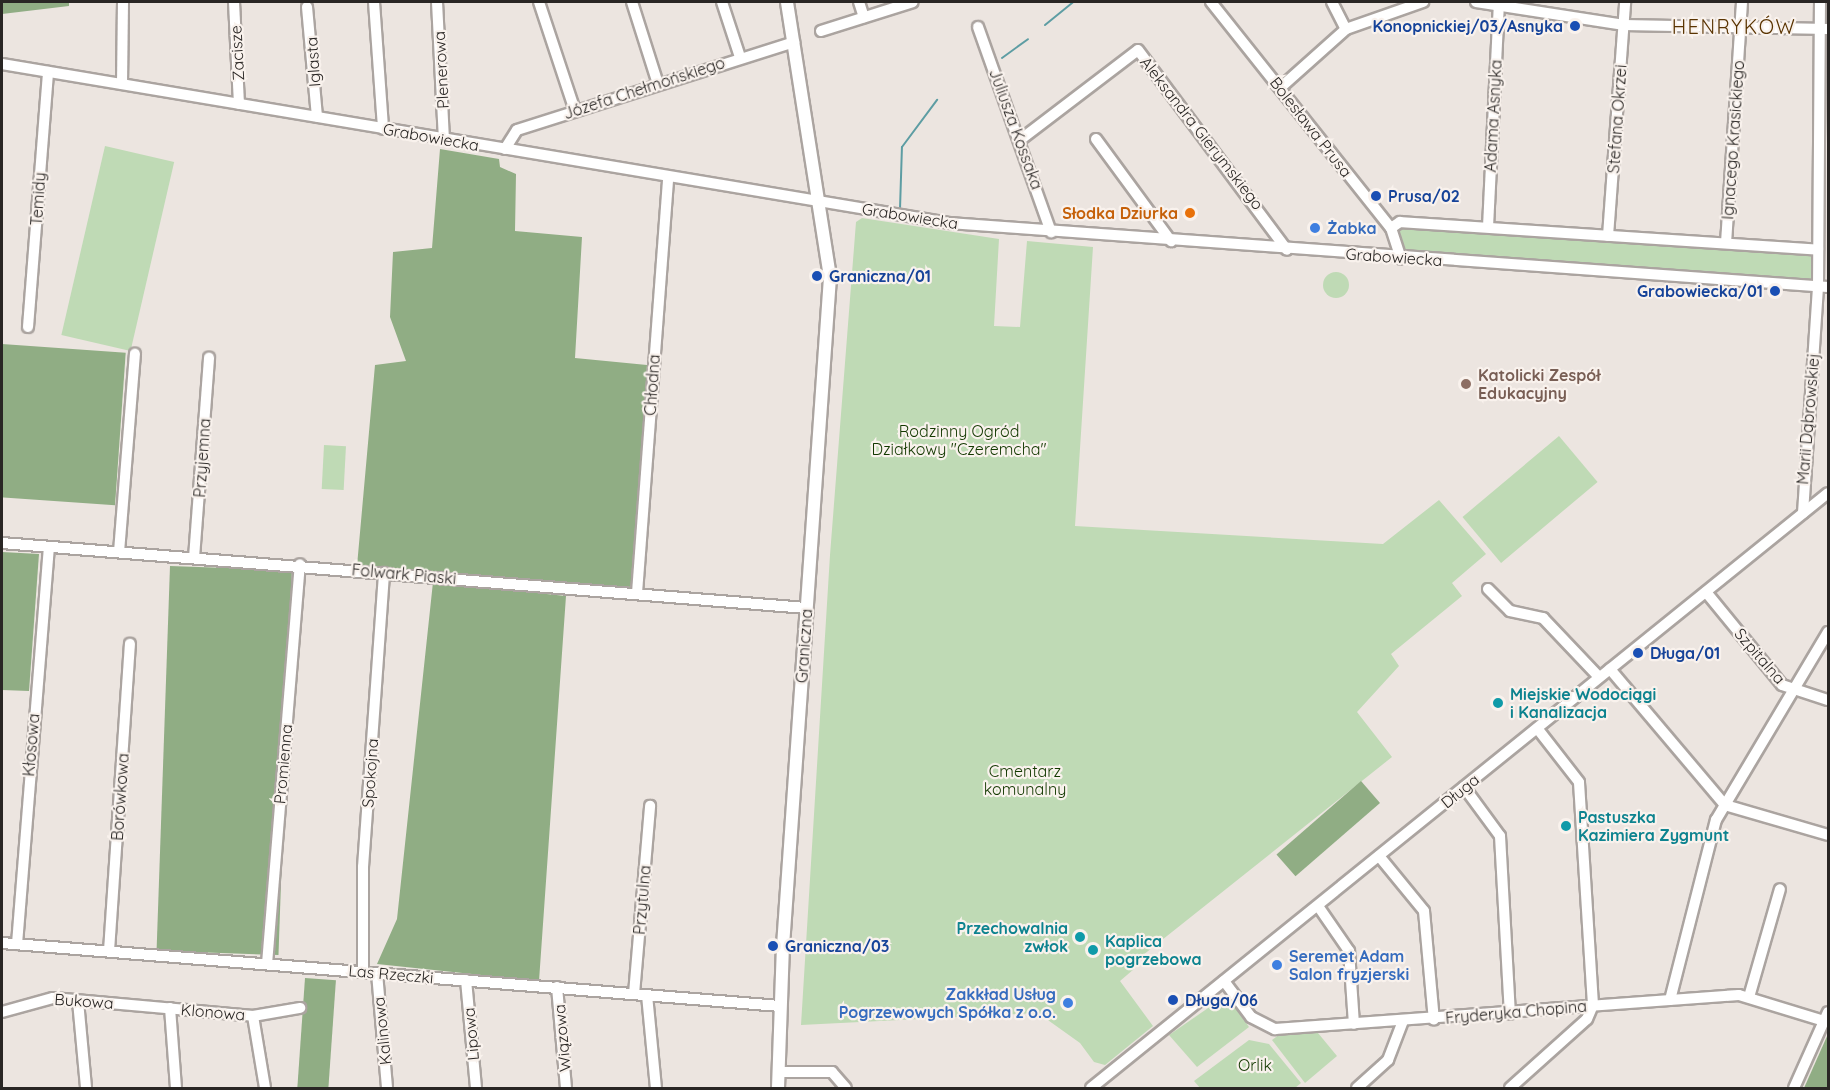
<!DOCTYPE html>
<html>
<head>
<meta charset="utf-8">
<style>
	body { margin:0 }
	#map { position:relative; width:1830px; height:1090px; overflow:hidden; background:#ece5e0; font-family:Quicksand,sans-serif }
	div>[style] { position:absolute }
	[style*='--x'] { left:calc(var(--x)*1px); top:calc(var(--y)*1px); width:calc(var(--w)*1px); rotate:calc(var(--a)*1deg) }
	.green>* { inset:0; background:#bfdab5; transform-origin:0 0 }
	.round { border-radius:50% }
	.forest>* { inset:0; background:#90ad84; transform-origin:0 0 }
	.stream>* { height:2px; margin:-1px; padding:0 1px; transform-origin:1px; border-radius:1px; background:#5d9da3 }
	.roads { filter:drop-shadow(2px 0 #aba4a0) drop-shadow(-2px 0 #aba4a0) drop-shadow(0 2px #aba4a0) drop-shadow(0 -2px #aba4a0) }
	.minor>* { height:10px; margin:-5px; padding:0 5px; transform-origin:5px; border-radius:5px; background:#fff }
	.major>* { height:12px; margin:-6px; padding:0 6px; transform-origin:6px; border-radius:6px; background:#fff }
	.dots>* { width:16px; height:16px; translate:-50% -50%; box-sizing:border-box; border:3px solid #f9f2ed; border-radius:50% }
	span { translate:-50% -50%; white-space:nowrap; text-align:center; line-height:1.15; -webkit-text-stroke:4.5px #f9f2ed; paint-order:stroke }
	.transit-label { font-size:16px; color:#164399; font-weight:700 }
	.right { translate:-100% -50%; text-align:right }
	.left { translate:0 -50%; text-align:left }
	.street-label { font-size:16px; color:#292624 }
	.food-label { font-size:16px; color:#c56008; font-weight:700 }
	.shop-label { font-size:16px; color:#366cbe; font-weight:700 }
	.education-label { font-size:16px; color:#785e54; font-weight:700 }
	.park-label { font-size:16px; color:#133900 }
	.culture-label { font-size:16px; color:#0d838f; font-weight:700 }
	.quarter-label { font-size:20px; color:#5a3402; letter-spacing:1.5px }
	.frame { position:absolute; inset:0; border:3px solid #292624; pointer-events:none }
</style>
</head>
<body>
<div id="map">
	<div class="green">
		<i style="left:105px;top:146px;width:71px;height:194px;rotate:13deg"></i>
		<i style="clip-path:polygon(862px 218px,999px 239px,994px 326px,1020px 327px,1027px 241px,1093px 247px,1075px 526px,1383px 544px,1439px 500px,1486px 554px,1452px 583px,1462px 596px,1391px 654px,1399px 666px,1357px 712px,1392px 757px,1133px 963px,1134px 969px,1120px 981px,1153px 1026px,1105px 1065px,1094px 1062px,1080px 1043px,1038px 1013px,801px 1025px,830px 555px,856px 222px)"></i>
		<i style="clip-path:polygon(1400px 222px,1818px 250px,1818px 286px,1401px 258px,1391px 228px)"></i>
		<i class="round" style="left:1323px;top:272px;width:26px;height:26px"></i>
		<i style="left:1559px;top:436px;width:60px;height:126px;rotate:50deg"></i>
		<i style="left:324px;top:445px;width:22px;height:44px;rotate:3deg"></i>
		<i style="clip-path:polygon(1227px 995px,1249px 1027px,1197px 1067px,1169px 1035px)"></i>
		<i style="clip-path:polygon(1318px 1033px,1337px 1056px,1305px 1083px,1272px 1040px,1280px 1034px)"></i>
		<i style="clip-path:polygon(1249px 1040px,1269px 1044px,1301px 1083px,1295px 1088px,1200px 1088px,1194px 1081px)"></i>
	</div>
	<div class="forest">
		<i style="clip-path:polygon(2px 2px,69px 2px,69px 6px,2px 14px)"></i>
		<i style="clip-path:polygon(440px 149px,499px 159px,500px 167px,516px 174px,515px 231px,582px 237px,575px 358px,647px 365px,633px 583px,626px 591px,357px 566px,375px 365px,406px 361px,390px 317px,393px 252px,432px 248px)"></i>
		<i style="left:2px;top:344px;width:124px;height:153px;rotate:4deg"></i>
		<i style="clip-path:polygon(2px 552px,39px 554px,29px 691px,2px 690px)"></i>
		<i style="left:170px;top:566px;width:122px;height:385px;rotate:2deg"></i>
		<i style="clip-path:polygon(433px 582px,566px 596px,539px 981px,377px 964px,397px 919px)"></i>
		<i style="left:1361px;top:781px;width:29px;height:112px;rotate:49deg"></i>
		<i style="left:305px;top:978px;width:31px;height:110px;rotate:4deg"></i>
		<i style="clip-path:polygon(1828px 1034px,1828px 1088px,1804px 1088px)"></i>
	</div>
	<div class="stream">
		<i style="--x:1045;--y:25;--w:36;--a:-39"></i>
		<i style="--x:1002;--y:58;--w:32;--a:-36"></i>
		<i style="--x:900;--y:209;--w:62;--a:-88.2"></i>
		<i style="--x:902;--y:147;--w:59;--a:-53.3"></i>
	</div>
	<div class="roads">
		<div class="minor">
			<i style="--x:234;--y:2;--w:102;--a:87.2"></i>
			<i style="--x:374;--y:2;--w:127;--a:85.9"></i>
			<i style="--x:437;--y:2;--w:137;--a:87.1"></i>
			<i style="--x:539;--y:2;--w:115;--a:71.7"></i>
			<i style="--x:632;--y:2;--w:86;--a:72.4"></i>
			<i style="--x:722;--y:2;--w:58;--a:71.9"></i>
			<i style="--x:859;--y:2;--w:16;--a:72"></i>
			<i style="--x:1211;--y:2;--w:289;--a:51.5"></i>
			<i style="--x:1391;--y:228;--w:32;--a:72"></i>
			<i style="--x:1332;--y:2;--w:30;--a:63"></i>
			<i style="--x:1476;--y:2;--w:150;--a:8.8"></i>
			<i style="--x:1624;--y:25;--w:204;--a:1.1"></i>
			<i style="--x:307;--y:7;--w:110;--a:84.8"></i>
			<i style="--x:978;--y:27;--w:218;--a:70.4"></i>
			<i style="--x:821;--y:31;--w:96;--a:-17.5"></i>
			<i style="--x:2;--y:64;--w:960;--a:9.53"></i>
			<i style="--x:949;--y:223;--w:881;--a:4.16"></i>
			<i style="--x:122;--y:84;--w:82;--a:-89.3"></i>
			<i style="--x:1280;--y:88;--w:89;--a:-41.8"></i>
			<i style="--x:1346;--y:29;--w:82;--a:-19.3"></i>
			<i style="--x:1096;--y:139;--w:127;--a:53.7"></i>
			<i style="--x:1020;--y:140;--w:148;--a:-37.3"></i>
			<i style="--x:1138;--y:50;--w:249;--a:53.3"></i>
			<i style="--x:505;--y:149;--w:22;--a:-58"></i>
			<i style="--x:517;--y:130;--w:291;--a:-17.6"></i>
			<i style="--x:1488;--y:227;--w:222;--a:-87.2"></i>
			<i style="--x:1391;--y:228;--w:11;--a:-34"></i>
			<i style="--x:1400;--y:222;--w:419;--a:3.8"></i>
			<i style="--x:1608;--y:236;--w:235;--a:-85.8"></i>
			<i style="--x:1726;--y:243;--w:242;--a:-86.2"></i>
			<i style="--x:28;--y:327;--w:256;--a:-85.5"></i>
			<i style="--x:1803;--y:513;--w:227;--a:-86.2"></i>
			<i style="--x:1818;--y:286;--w:284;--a:-89.6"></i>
			<i style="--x:2;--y:543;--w:808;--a:4.62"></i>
			<i style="--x:119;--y:552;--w:199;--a:-85.4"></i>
			<i style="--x:194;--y:558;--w:201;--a:-85.7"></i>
			<i style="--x:1488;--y:589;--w:31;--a:45"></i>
			<i style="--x:1510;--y:611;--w:34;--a:12"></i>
			<i style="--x:1543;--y:618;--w:81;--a:46.5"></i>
			<i style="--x:1706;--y:592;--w:120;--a:50.7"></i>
			<i style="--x:1782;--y:685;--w:48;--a:18.1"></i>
			<i style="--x:637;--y:593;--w:417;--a:-85.7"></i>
			<i style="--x:1610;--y:669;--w:178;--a:49.8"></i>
			<i style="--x:1725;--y:805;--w:107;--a:16.2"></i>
			<i style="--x:1464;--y:787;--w:61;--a:53.7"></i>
			<i style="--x:1500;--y:836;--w:178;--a:86.8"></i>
			<i style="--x:1379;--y:856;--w:71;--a:50.7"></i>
			<i style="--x:1424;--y:911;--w:109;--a:84.8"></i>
			<i style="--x:1318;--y:906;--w:55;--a:55.4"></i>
			<i style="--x:1349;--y:951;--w:73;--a:86.1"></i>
			<i style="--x:2;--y:943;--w:781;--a:4.63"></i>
			<i style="--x:17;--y:944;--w:398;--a:-85.4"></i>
			<i style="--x:109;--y:951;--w:308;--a:-86.1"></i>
			<i style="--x:267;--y:964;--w:401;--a:-85.3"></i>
			<i style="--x:363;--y:972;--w:105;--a:-90"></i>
			<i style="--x:363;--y:867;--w:295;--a:-85.9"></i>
			<i style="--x:377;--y:973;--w:115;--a:85"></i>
			<i style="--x:466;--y:980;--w:108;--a:84.7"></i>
			<i style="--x:1224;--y:981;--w:45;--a:53.1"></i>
			<i style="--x:1251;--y:1017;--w:27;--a:27"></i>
			<i style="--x:1275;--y:1029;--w:465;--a:-4.2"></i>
			<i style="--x:1739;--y:995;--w:89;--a:17"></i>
			<i style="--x:557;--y:987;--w:101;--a:84.9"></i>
			<i style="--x:634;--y:994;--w:189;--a:-85.1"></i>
			<i style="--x:647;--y:995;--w:93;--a:84.5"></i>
			<i style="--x:1749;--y:997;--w:112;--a:-74"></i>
			<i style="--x:1670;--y:1000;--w:186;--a:-75.7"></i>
			<i style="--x:1716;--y:820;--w:219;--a:-59.2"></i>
			<i style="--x:78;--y:1001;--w:87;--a:84.7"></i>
			<i style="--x:170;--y:1008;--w:80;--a:85.7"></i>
			<i style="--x:2;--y:1012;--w:53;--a:-15.4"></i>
			<i style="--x:53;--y:998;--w:201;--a:5.1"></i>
			<i style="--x:253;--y:1016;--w:73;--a:80.5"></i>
			<i style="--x:253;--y:1016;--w:48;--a:-9.7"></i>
			<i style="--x:778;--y:1072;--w:54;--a:0"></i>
			<i style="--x:832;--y:1072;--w:21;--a:49"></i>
			<i style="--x:1091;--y:1088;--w:947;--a:-38.91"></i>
			<i style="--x:1357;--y:1088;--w:42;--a:-42.1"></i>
			<i style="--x:1388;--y:1060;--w:42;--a:-69"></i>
			<i style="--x:1510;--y:1088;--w:103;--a:-41.9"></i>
			<i style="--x:1587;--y:1019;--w:15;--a:-67"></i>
			<i style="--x:1593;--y:1005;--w:223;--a:-93.6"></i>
			<i style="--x:1579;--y:782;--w:68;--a:-127.9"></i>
			<i style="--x:1794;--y:1088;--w:83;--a:-65.9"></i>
		</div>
		<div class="major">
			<i style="--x:778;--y:1088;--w:142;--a:-88"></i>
			<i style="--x:783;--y:946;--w:671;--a:-85.98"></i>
			<i style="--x:830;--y:277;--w:278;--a:-98.9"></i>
		</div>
	</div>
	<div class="dots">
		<i style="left:1575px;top:26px;background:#1a4fb4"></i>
		<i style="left:1376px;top:196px;background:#1a4fb4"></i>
		<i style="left:1190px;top:213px;background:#e8710a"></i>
		<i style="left:1315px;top:228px;background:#3f7fe0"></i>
		<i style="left:817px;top:276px;background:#1a4fb4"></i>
		<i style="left:1775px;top:291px;background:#1a4fb4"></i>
		<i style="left:1466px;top:384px;background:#8d6e63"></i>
		<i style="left:1638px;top:653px;background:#1a4fb4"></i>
		<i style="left:1498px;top:703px;background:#0f9aa8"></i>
		<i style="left:1566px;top:826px;background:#0f9aa8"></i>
		<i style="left:1080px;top:937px;background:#0f9aa8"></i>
		<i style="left:773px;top:946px;background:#1a4fb4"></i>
		<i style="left:1093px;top:950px;background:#0f9aa8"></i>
		<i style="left:1277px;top:965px;background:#3f7fe0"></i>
		<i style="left:1173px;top:1000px;background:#1a4fb4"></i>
		<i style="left:1068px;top:1003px;background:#3f7fe0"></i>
	</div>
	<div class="transit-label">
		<span class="right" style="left:1563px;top:26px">Konopnickiej/03/Asnyka</span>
		<span class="left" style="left:1388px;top:196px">Prusa/02</span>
		<span class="left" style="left:829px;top:276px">Graniczna/01</span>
		<span class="right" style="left:1763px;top:291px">Grabowiecka/01</span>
		<span class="left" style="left:1650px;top:653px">Długa/01</span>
		<span class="left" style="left:785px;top:946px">Graniczna/03</span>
		<span class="left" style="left:1185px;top:1000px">Długa/06</span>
	</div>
	<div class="street-label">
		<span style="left:237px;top:53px;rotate:-93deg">Zacisze</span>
		<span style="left:313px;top:62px;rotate:-94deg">Iglasta</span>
		<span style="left:441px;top:70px;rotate:-93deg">Plenerowa</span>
		<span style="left:644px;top:88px;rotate:-18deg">Józefa Chełmońskiego</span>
		<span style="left:1493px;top:116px;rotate:-87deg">Adama Asnyka</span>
		<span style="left:1617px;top:119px;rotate:-86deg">Stefana Okrzei</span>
		<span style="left:1311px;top:127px;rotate:52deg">Bolesława Prusa</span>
		<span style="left:1016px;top:129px;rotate:70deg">Juliusza Kossaka</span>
		<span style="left:1202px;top:133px;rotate:52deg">Aleksandra Gierymskiego</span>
		<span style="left:431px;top:137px;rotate:10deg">Grabowiecka</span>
		<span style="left:1733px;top:140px;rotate:-86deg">Ignacego Krasickiego</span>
		<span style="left:38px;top:199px;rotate:-86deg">Temidy</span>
		<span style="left:910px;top:216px;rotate:9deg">Grabowiecka</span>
		<span style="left:1394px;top:257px;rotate:4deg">Grabowiecka</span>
		<span style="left:652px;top:385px;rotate:-86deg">Chłodna</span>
		<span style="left:1808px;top:419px;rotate:-85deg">Marii Dąbrowskiej</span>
		<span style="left:202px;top:458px;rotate:-86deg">Przyjemna</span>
		<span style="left:404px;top:574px;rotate:5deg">Folwark Piaski</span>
		<span style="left:804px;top:646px;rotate:-86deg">Graniczna</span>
		<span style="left:1760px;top:656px;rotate:49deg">Szpitalna</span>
		<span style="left:31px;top:745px;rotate:-85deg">Kłosowa</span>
		<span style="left:283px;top:764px;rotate:-85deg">Promienna</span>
		<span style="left:370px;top:773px;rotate:-86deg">Spokojna</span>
		<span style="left:1460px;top:791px;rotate:-39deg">Długa</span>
		<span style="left:120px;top:797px;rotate:-86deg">Borówkowa</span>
		<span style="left:642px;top:900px;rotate:-85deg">Przytulna</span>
		<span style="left:391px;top:974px;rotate:5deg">Las Rzeczki</span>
		<span style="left:84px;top:1001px;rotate:4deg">Bukowa</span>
		<span style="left:213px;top:1012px;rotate:5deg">Klonowa</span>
		<span style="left:1516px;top:1012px;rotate:-5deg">Fryderyka Chopina</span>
		<span style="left:382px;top:1031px;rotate:-96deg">Kalinowa</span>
		<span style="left:471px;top:1034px;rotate:-95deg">Lipowa</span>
		<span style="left:562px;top:1038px;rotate:-95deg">Wiązowa</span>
	</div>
	<div class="food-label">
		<span class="right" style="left:1178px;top:213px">Słodka Dziurka</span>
	</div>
	<div class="shop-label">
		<span class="left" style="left:1327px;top:228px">Żabka</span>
		<span class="left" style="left:1289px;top:965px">Seremet Adam<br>Salon fryzjerski</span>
		<span class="right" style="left:1056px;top:1003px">Zakkład Usług<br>Pogrzewowych Spółka z o.o.</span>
	</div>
	<div class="education-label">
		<span class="left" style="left:1478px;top:384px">Katolicki Zespół<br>Edukacyjny</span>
	</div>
	<div class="park-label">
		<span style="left:959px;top:440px">Rodzinny Ogród<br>Działkowy "Czeremcha"</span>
		<span style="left:1025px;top:780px">Cmentarz<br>komunalny</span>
		<span style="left:1255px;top:1065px">Orlik</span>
	</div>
	<div class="culture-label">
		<span class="left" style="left:1510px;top:703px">Miejskie Wodociągi<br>i Kanalizacja</span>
		<span class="left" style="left:1578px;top:826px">Pastuszka<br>Kazimiera Zygmunt</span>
		<span class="right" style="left:1068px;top:937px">Przechowalnia<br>zwłok</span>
		<span class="left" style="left:1105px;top:950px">Kaplica<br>pogrzebowa</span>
	</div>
	<div class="quarter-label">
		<span style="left:1734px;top:26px">HENRYKÓW</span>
	</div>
	<div class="frame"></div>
</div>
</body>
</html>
